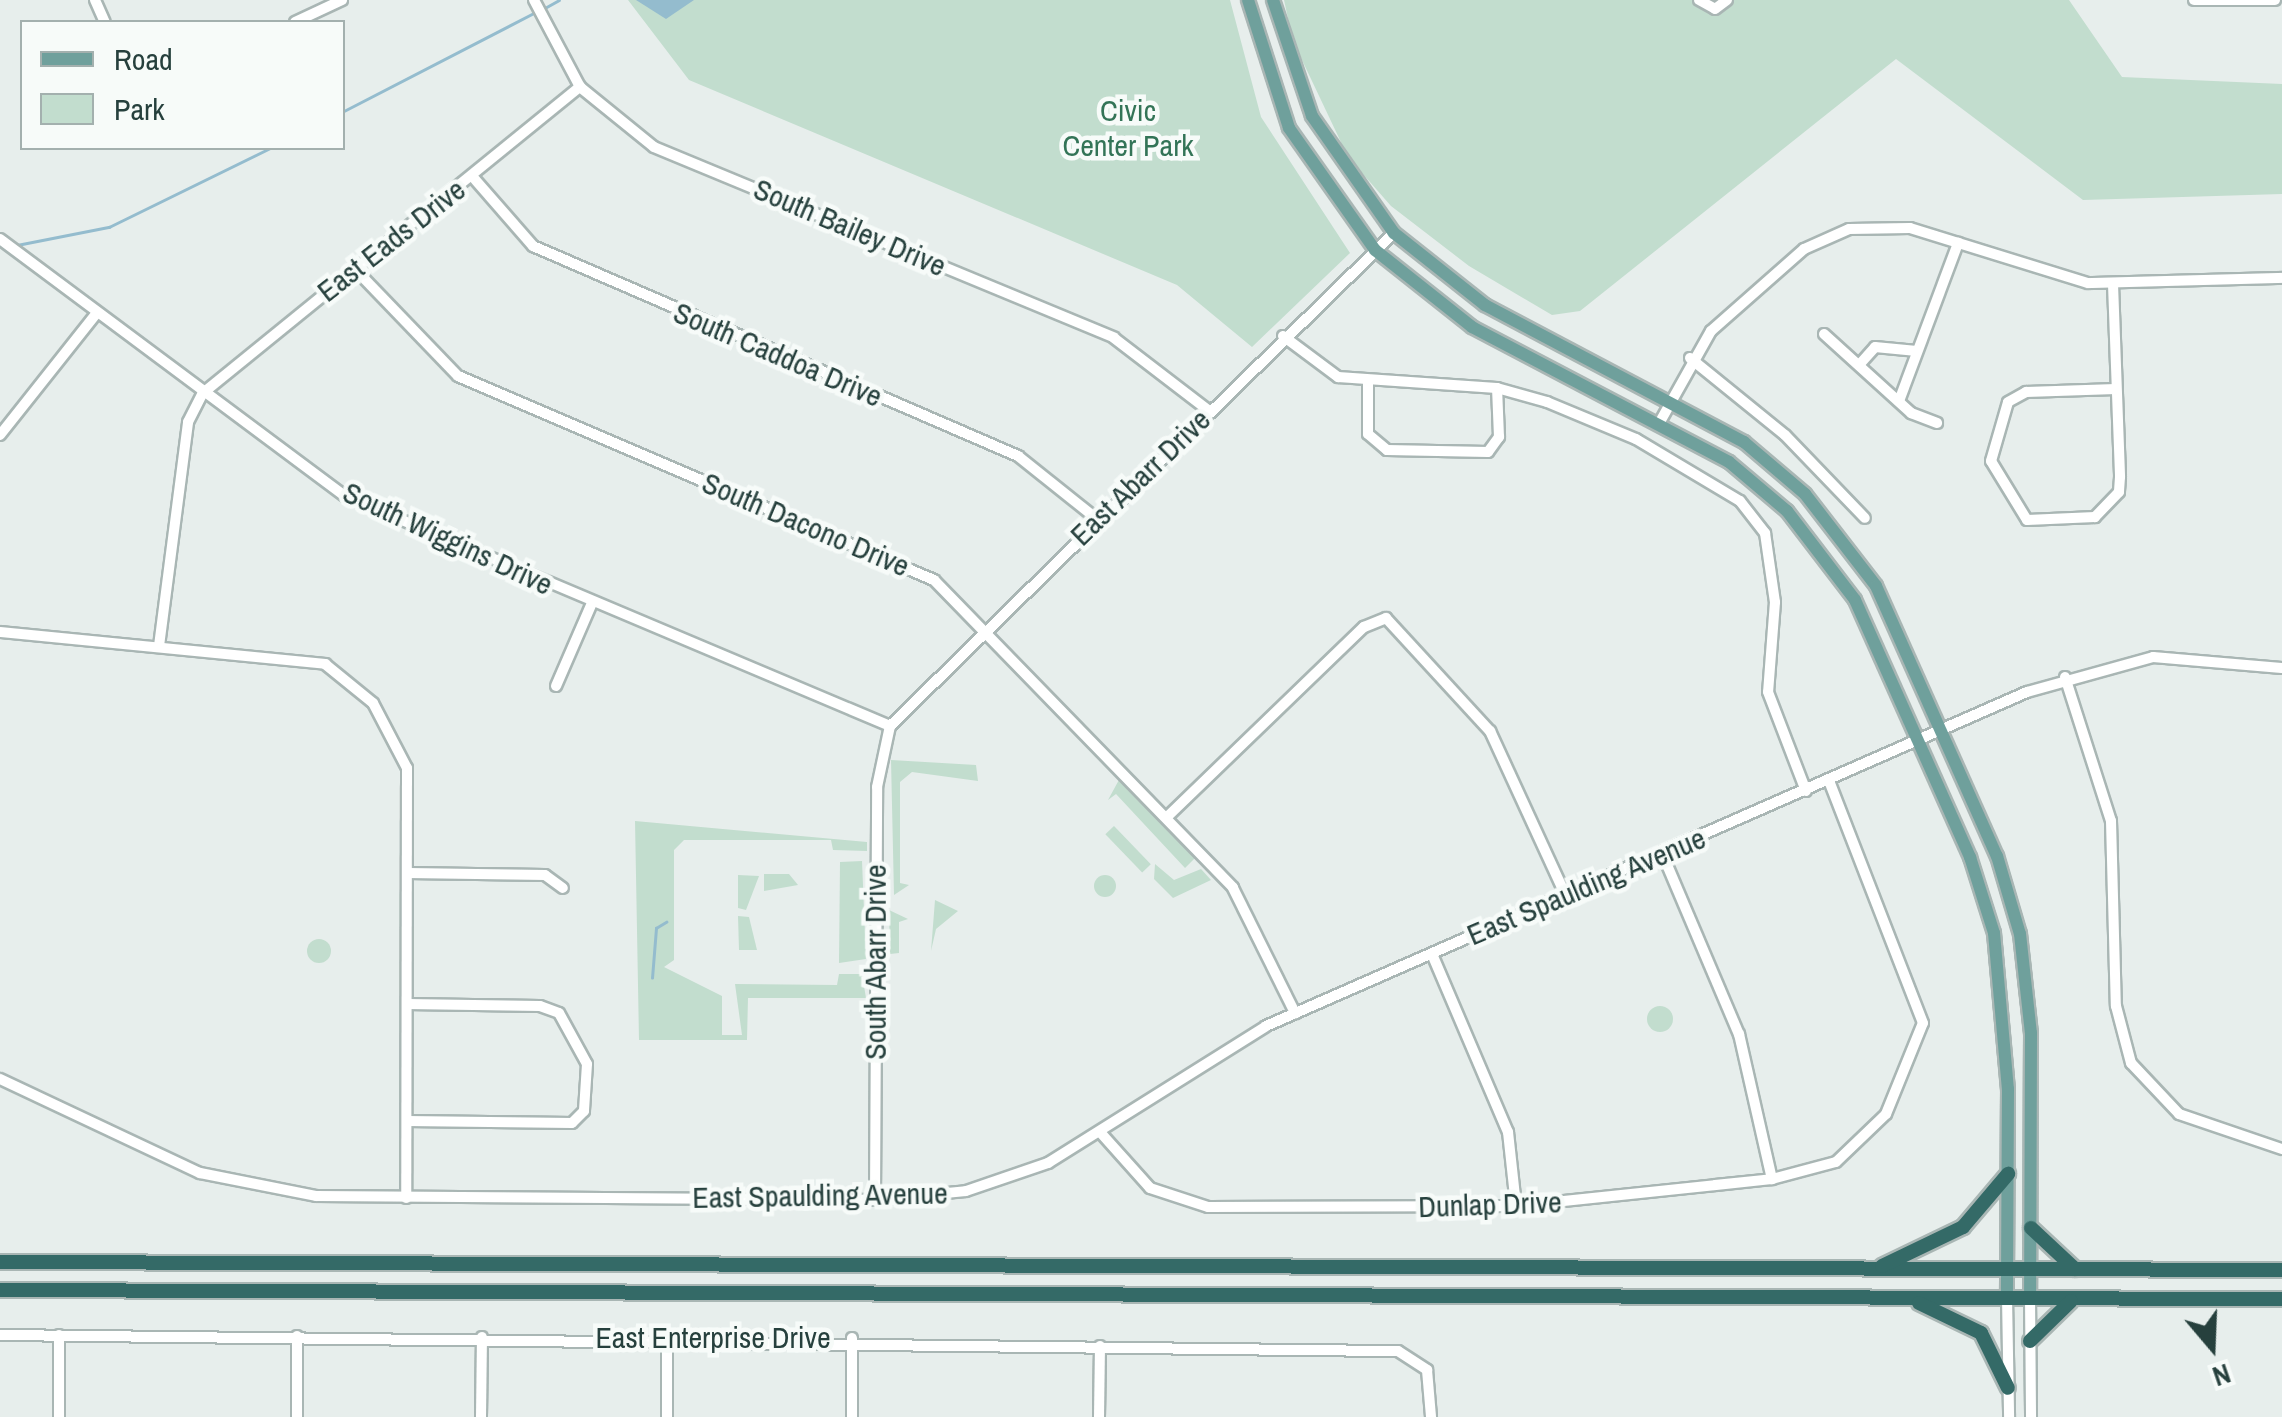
<!DOCTYPE html>
<html>
<head>
<meta charset="utf-8">
<style>
	body { margin:0 }
	#map { position:relative; width:2282px; height:1417px; overflow:hidden; background:#e7eeec; font-family:"Archivo Narrow",sans-serif }
	div>[style] { position:absolute }
	[style*='--x'] { left:calc(var(--x)*1px); top:calc(var(--y)*1px); width:calc(var(--w)*1px); rotate:calc(var(--a)*1deg) }
	.green>* { inset:0; background:#c2ddce; transform-origin:0 0 }
	.round { border-radius:50% }
	.water>* { inset:0; background:#94bcce }
	.stream>* { height:2.5px; margin:-1.25px; padding:0 1.25px; transform-origin:1.25px; border-radius:1.25px; background:#94bcce }
	.roads { filter:drop-shadow(2px 0 #a9b6b4) drop-shadow(-2px 0 #a9b6b4) drop-shadow(0 2px #a9b6b4) drop-shadow(0 -2px #a9b6b4) }
	.minor>* { height:10px; margin:-5px; padding:0 5px; transform-origin:5px; border-radius:5px; background:#fff }
	.major>* { height:12px; margin:-6px; padding:0 6px; transform-origin:6px; border-radius:6px; background:#6fa09c }
	.highway>* { height:14px; margin:-7px; padding:0 7px; transform-origin:7px; border-radius:7px; background:#346a67 }
	span { translate:-50% -50%; white-space:nowrap; text-align:center; line-height:1.15; -webkit-text-stroke:9px #f7fbf9; paint-order:stroke }
	.park-label { font-size:30px; color:#337457 }
	.street-label { font-size:30px; color:#26403d }
	.legend { position:absolute; left:20px; top:20px; width:325px; height:130px; box-sizing:border-box; background:#f7fbf9; border:2px solid #a3b0ae; margin:0; padding:12px 18px; list-style:none; font-size:30px; color:#26403d }
	.legend li { display:flex; align-items:center; gap:20px; height:50px }
	.legend b { width:50px; border:2px solid #a3b0ae }
	.north { position:absolute; left:2162px; top:1297px; width:100px; height:100px; -webkit-text-stroke:8px #f7fbf9; paint-order:stroke; rotate:161deg; font-size:28px; font-weight:700; line-height:40px; text-align:center; color:#26403d }
	.north::after { content:''; display:block; margin:auto; width:35px; height:45px; background:#26403d; clip-path:polygon(50% 0,100% 100%,50% 72%,0 100%) }
</style>
</head>
<body>
<div id="map">
	<div class="green">
		<i style="clip-path:polygon(628px 0,1230px 0,1261px 117px,1350px 253px,1252px 347px,1177px 285px,689px 80px)"></i>
		<i style="clip-path:polygon(1284px 0,2069px 0,2122px 77px,2282px 84px,2282px 194px,2083px 200px,1896px 59px,1580px 311px,1552px 315px,1469px 266px,1391px 206px,1348px 157px,1293px 41px)"></i>
		<i style="clip-path:polygon(891px 760px,976px 765px,978px 781px,912px 772px,900px 782px,900px 883px,909px 885px,894px 895px)"></i>
		<i style="clip-path:polygon(1120px 778px,1196px 857px,1185px 868px,1116px 794px,1108px 800px)"></i>
		<i style="clip-path:polygon(635px 821px,867px 842px,867px 851px,833px 850px,831px 840px,684px 840px,674px 850px,674px 960px,664px 967px,722px 996px,722px 1035px,742px 1035px,735px 984px,837px 985px,839px 974px,862px 974px,866px 998px,748px 998px,747px 1040px,639px 1040px)"></i>
		<i style="left:1114px;top:826px;width:53px;height:12px;rotate:46deg"></i>
		<i style="clip-path:polygon(862px 861px,866px 959px,839px 963px,840px 862px)"></i>
		<i style="clip-path:polygon(1155px 864px,1174px 880px,1201px 869px,1211px 880px,1173px 898px,1154px 879px)"></i>
		<i style="clip-path:polygon(764px 874px,789px 874px,798px 885px,764px 891px)"></i>
		<i class="round" style="left:1094px;top:875px;width:22px;height:22px"></i>
		<i style="clip-path:polygon(738px 875px,759px 876px,746px 910px,738px 908px)"></i>
		<i style="clip-path:polygon(935px 900px,958px 911px,936px 929px,931px 951px)"></i>
		<i style="clip-path:polygon(889px 910px,908px 919px,899px 922px,899px 953px,890px 954px)"></i>
		<i style="clip-path:polygon(738px 916px,749px 917px,757px 950px,739px 950px)"></i>
		<i class="round" style="left:307px;top:939px;width:24px;height:24px"></i>
		<i class="round" style="left:1647px;top:1006px;width:26px;height:26px"></i>
	</div>
	<div class="water">
		<i style="clip-path:polygon(636px 0,694px 0,666px 19px)"></i>
	</div>
	<div class="stream">
		<i style="--x:543;--y:9;--w:18;--a:-29"></i>
		<i style="--x:342;--y:112;--w:218;--a:-27.3"></i>
		<i style="--x:17;--y:245;--w:94;--a:-11.1"></i>
		<i style="--x:109;--y:227;--w:179;--a:-26.1"></i>
		<i style="--x:652;--y:978;--w:50;--a:-85.4"></i>
		<i style="--x:656;--y:928;--w:12;--a:-31"></i>
	</div>
	<div class="roads">
		<div class="minor">
			<i style="--x:95;--y:0;--w:24;--a:66"></i>
			<i style="--x:534;--y:0;--w:98;--a:62.1"></i>
			<i style="--x:580;--y:87;--w:95;--a:39"></i>
			<i style="--x:654;--y:147;--w:498;--a:22.5"></i>
			<i style="--x:1114;--y:338;--w:118;--a:37.5"></i>
			<i style="--x:1699;--y:0;--w:18;--a:29"></i>
			<i style="--x:1715;--y:9;--w:15;--a:-37"></i>
			<i style="--x:2194;--y:0;--w:81;--a:0"></i>
			<i style="--x:295;--y:22;--w:52;--a:-25.1"></i>
			<i style="--x:472;--y:176;--w:93;--a:48.9"></i>
			<i style="--x:533;--y:246;--w:529;--a:23.41"></i>
			<i style="--x:1018;--y:456;--w:101;--a:38.6"></i>
			<i style="--x:0;--y:239;--w:430;--a:36.7"></i>
			<i style="--x:345;--y:496;--w:592;--a:22.88"></i>
			<i style="--x:353;--y:267;--w:151;--a:46.1"></i>
			<i style="--x:458;--y:376;--w:518;--a:23.2"></i>
			<i style="--x:934;--y:580;--w:429;--a:45.8"></i>
			<i style="--x:1233;--y:888;--w:140;--a:63.6"></i>
			<i style="--x:2113;--y:284;--w:193;--a:87.9"></i>
			<i style="--x:2120;--y:477;--w:15;--a:94"></i>
			<i style="--x:2119;--y:492;--w:35;--a:134"></i>
			<i style="--x:2095;--y:517;--w:68;--a:177.5"></i>
			<i style="--x:2027;--y:520;--w:69;--a:-121.4"></i>
			<i style="--x:1991;--y:461;--w:61;--a:-73.9"></i>
			<i style="--x:2008;--y:402;--w:21;--a:-29"></i>
			<i style="--x:2026;--y:392;--w:90;--a:-1.9"></i>
			<i style="--x:1824;--y:334;--w:118;--a:42.2"></i>
			<i style="--x:1911;--y:413;--w:28;--a:21"></i>
			<i style="--x:1283;--y:336;--w:69;--a:36.7"></i>
			<i style="--x:1338;--y:377;--w:159;--a:4"></i>
			<i style="--x:1497;--y:388;--w:52;--a:15.6"></i>
			<i style="--x:1547;--y:402;--w:96;--a:22.6"></i>
			<i style="--x:1636;--y:439;--w:121;--a:30.8"></i>
			<i style="--x:1740;--y:501;--w:41;--a:52"></i>
			<i style="--x:1765;--y:533;--w:70;--a:81.8"></i>
			<i style="--x:1775;--y:602;--w:90;--a:94.4"></i>
			<i style="--x:1768;--y:692;--w:106;--a:69"></i>
			<i style="--x:1690;--y:358;--w:122;--a:39"></i>
			<i style="--x:1785;--y:435;--w:115;--a:46.1"></i>
			<i style="--x:1859;--y:365;--w:24;--a:-48"></i>
			<i style="--x:1875;--y:347;--w:42;--a:5.4"></i>
			<i style="--x:1368;--y:381;--w:53;--a:90"></i>
			<i style="--x:1368;--y:434;--w:25;--a:40"></i>
			<i style="--x:1387;--y:450;--w:101;--a:1.1"></i>
			<i style="--x:1488;--y:452;--w:19;--a:-54"></i>
			<i style="--x:1499;--y:437;--w:49;--a:-92.3"></i>
			<i style="--x:1899;--y:401;--w:169;--a:-69.5"></i>
			<i style="--x:1661;--y:420;--w:102;--a:-60.7"></i>
			<i style="--x:1711;--y:331;--w:124;--a:-41.4"></i>
			<i style="--x:1804;--y:249;--w:49;--a:-24"></i>
			<i style="--x:1849;--y:229;--w:61;--a:-0.9"></i>
			<i style="--x:1910;--y:228;--w:186;--a:17.2"></i>
			<i style="--x:2088;--y:283;--w:194;--a:-1.5"></i>
			<i style="--x:0;--y:435;--w:154;--a:-51.6"></i>
			<i style="--x:0;--y:632;--w:327;--a:5.6"></i>
			<i style="--x:325;--y:664;--w:62;--a:39.1"></i>
			<i style="--x:373;--y:703;--w:73;--a:62.4"></i>
			<i style="--x:407;--y:768;--w:430;--a:90.1"></i>
			<i style="--x:159;--y:646;--w:226;--a:-82.6"></i>
			<i style="--x:188;--y:422;--w:33;--a:-63"></i>
			<i style="--x:203;--y:393;--w:486;--a:-39.1"></i>
			<i style="--x:2065;--y:677;--w:151;--a:72.3"></i>
			<i style="--x:2111;--y:821;--w:185;--a:88.5"></i>
			<i style="--x:2116;--y:1006;--w:59;--a:75.3"></i>
			<i style="--x:2131;--y:1063;--w:70;--a:46.7"></i>
			<i style="--x:2179;--y:1114;--w:109;--a:18.8"></i>
			<i style="--x:556;--y:686;--w:90;--a:-66.6"></i>
			<i style="--x:1167;--y:817;--w:274;--a:-44"></i>
			<i style="--x:1364;--y:627;--w:24;--a:-22"></i>
			<i style="--x:1386;--y:618;--w:154;--a:47.4"></i>
			<i style="--x:1490;--y:731;--w:179;--a:65.3"></i>
			<i style="--x:1662;--y:853;--w:197;--a:67"></i>
			<i style="--x:1739;--y:1034;--w:149;--a:77.2"></i>
			<i style="--x:408;--y:873;--w:137;--a:0.8"></i>
			<i style="--x:545;--y:875;--w:22;--a:36"></i>
			<i style="--x:1432;--y:954;--w:194;--a:66.9"></i>
			<i style="--x:1508;--y:1132;--w:74;--a:83.8"></i>
			<i style="--x:407;--y:1004;--w:133;--a:0.9"></i>
			<i style="--x:540;--y:1006;--w:20;--a:20"></i>
			<i style="--x:559;--y:1013;--w:58;--a:61.2"></i>
			<i style="--x:587;--y:1064;--w:47;--a:93.7"></i>
			<i style="--x:584;--y:1111;--w:17;--a:135"></i>
			<i style="--x:572;--y:1123;--w:165;--a:-179.3"></i>
			<i style="--x:0;--y:1079;--w:221;--a:25.2"></i>
			<i style="--x:200;--y:1173;--w:118;--a:11.2"></i>
			<i style="--x:316;--y:1196;--w:559;--a:0.41"></i>
			<i style="--x:875;--y:1200;--w:91;--a:-5.6"></i>
			<i style="--x:966;--y:1191;--w:87;--a:-18.9"></i>
			<i style="--x:1048;--y:1163;--w:257;--a:-32.1"></i>
			<i style="--x:1266;--y:1026;--w:831;--a:-23.7"></i>
			<i style="--x:2027;--y:692;--w:131;--a:-15.5"></i>
			<i style="--x:2153;--y:657;--w:129;--a:4.9"></i>
			<i style="--x:1100;--y:1132;--w:75;--a:48.2"></i>
			<i style="--x:1150;--y:1188;--w:61;--a:18.1"></i>
			<i style="--x:1208;--y:1207;--w:308;--a:-0.2"></i>
			<i style="--x:1516;--y:1206;--w:257;--a:-6"></i>
			<i style="--x:1772;--y:1179;--w:66;--a:-14.9"></i>
			<i style="--x:1836;--y:1162;--w:69;--a:-43.8"></i>
			<i style="--x:1886;--y:1114;--w:98;--a:-67.9"></i>
			<i style="--x:1923;--y:1023;--w:260;--a:-111.2"></i>
			<i style="--x:875;--y:1200;--w:413;--a:-89.7"></i>
			<i style="--x:877;--y:787;--w:62;--a:-78"></i>
			<i style="--x:890;--y:726;--w:705;--a:-44.37"></i>
			<i style="--x:2007;--y:1297;--w:120;--a:89"></i>
			<i style="--x:2030;--y:1298;--w:119;--a:89.5"></i>
			<i style="--x:0;--y:1335;--w:1398;--a:0.66"></i>
			<i style="--x:1398;--y:1351;--w:35;--a:33"></i>
			<i style="--x:1427;--y:1370;--w:47;--a:85.1"></i>
			<i style="--x:59;--y:1335;--w:82;--a:90"></i>
			<i style="--x:297;--y:1417;--w:81;--a:-90"></i>
			<i style="--x:481;--y:1417;--w:80;--a:-89.3"></i>
			<i style="--x:667;--y:1417;--w:80;--a:-90"></i>
			<i style="--x:852;--y:1417;--w:79;--a:-90"></i>
			<i style="--x:1099;--y:1417;--w:71;--a:-89.2"></i>
		</div>
		<div class="major">
			<i style="--x:1248;--y:0;--w:134;--a:72.2"></i>
			<i style="--x:1289;--y:128;--w:149;--a:54.8"></i>
			<i style="--x:1375;--y:250;--w:124;--a:38.4"></i>
			<i style="--x:1472;--y:327;--w:290;--a:27.7"></i>
			<i style="--x:1729;--y:462;--w:76;--a:40.2"></i>
			<i style="--x:1787;--y:511;--w:112;--a:52.6"></i>
			<i style="--x:1855;--y:600;--w:282;--a:65.9"></i>
			<i style="--x:1970;--y:857;--w:80;--a:72.5"></i>
			<i style="--x:1994;--y:933;--w:157;--a:84.9"></i>
			<i style="--x:2008;--y:1089;--w:208;--a:90.3"></i>
			<i style="--x:1273;--y:0;--w:122;--a:71.4"></i>
			<i style="--x:1312;--y:116;--w:143;--a:55"></i>
			<i style="--x:1394;--y:233;--w:116;--a:38.4"></i>
			<i style="--x:1485;--y:305;--w:293;--a:27.9"></i>
			<i style="--x:1744;--y:442;--w:80;--a:40.4"></i>
			<i style="--x:1805;--y:494;--w:116;--a:52.3"></i>
			<i style="--x:1876;--y:586;--w:296;--a:65.9"></i>
			<i style="--x:1997;--y:856;--w:81;--a:73.6"></i>
			<i style="--x:2020;--y:934;--w:100;--a:83.7"></i>
			<i style="--x:2031;--y:1033;--w:265;--a:90.2"></i>
		</div>
		<div class="highway">
			<i style="--x:2031;--y:1228;--w:60;--a:43"></i>
			<i style="--x:0;--y:1262;--w:2282;--a:0.2"></i>
			<i style="--x:1882;--y:1266;--w:90;--a:-25.7"></i>
			<i style="--x:1963;--y:1227;--w:70;--a:-49.7"></i>
			<i style="--x:0;--y:1290;--w:2282;--a:0.23"></i>
			<i style="--x:1919;--y:1303;--w:69;--a:25.8"></i>
			<i style="--x:1981;--y:1333;--w:61;--a:63.9"></i>
			<i style="--x:2030;--y:1341;--w:57;--a:-44.3"></i>
		</div>
	</div>
	<div class="park-label">
		<span style="left:1128px;top:127px">Civic<br>Center Park</span>
	</div>
	<div class="street-label">
		<span style="left:850px;top:227px;rotate:23deg">South Bailey Drive</span>
		<span style="left:391px;top:240px;rotate:-38deg">East Eads Drive</span>
		<span style="left:778px;top:354px;rotate:23deg">South Caddoa Drive</span>
		<span style="left:1140px;top:477px;rotate:-44deg">East Abarr Drive</span>
		<span style="left:806px;top:524px;rotate:23deg">South Dacono Drive</span>
		<span style="left:448px;top:538px;rotate:25deg">South Wiggins Drive</span>
		<span style="left:1586px;top:886px;rotate:-23deg">East Spaulding Avenue</span>
		<span style="left:875px;top:962px;rotate:-90deg">South Abarr Drive</span>
		<span style="left:820px;top:1195px;rotate:-1deg">East Spaulding Avenue</span>
		<span style="left:1490px;top:1204px;rotate:-2deg">Dunlap Drive</span>
		<span style="left:713px;top:1337px">East Enterprise Drive</span>
	</div>
	<ul class="legend">
	<li><b style="height:12px;background:#6fa09c"></b>Road</li>
	<li><b style="height:28px;background:#c2ddce"></b>Park</li>
	</ul>
	<div class="north">N</div>
</div>
</body>
</html>
